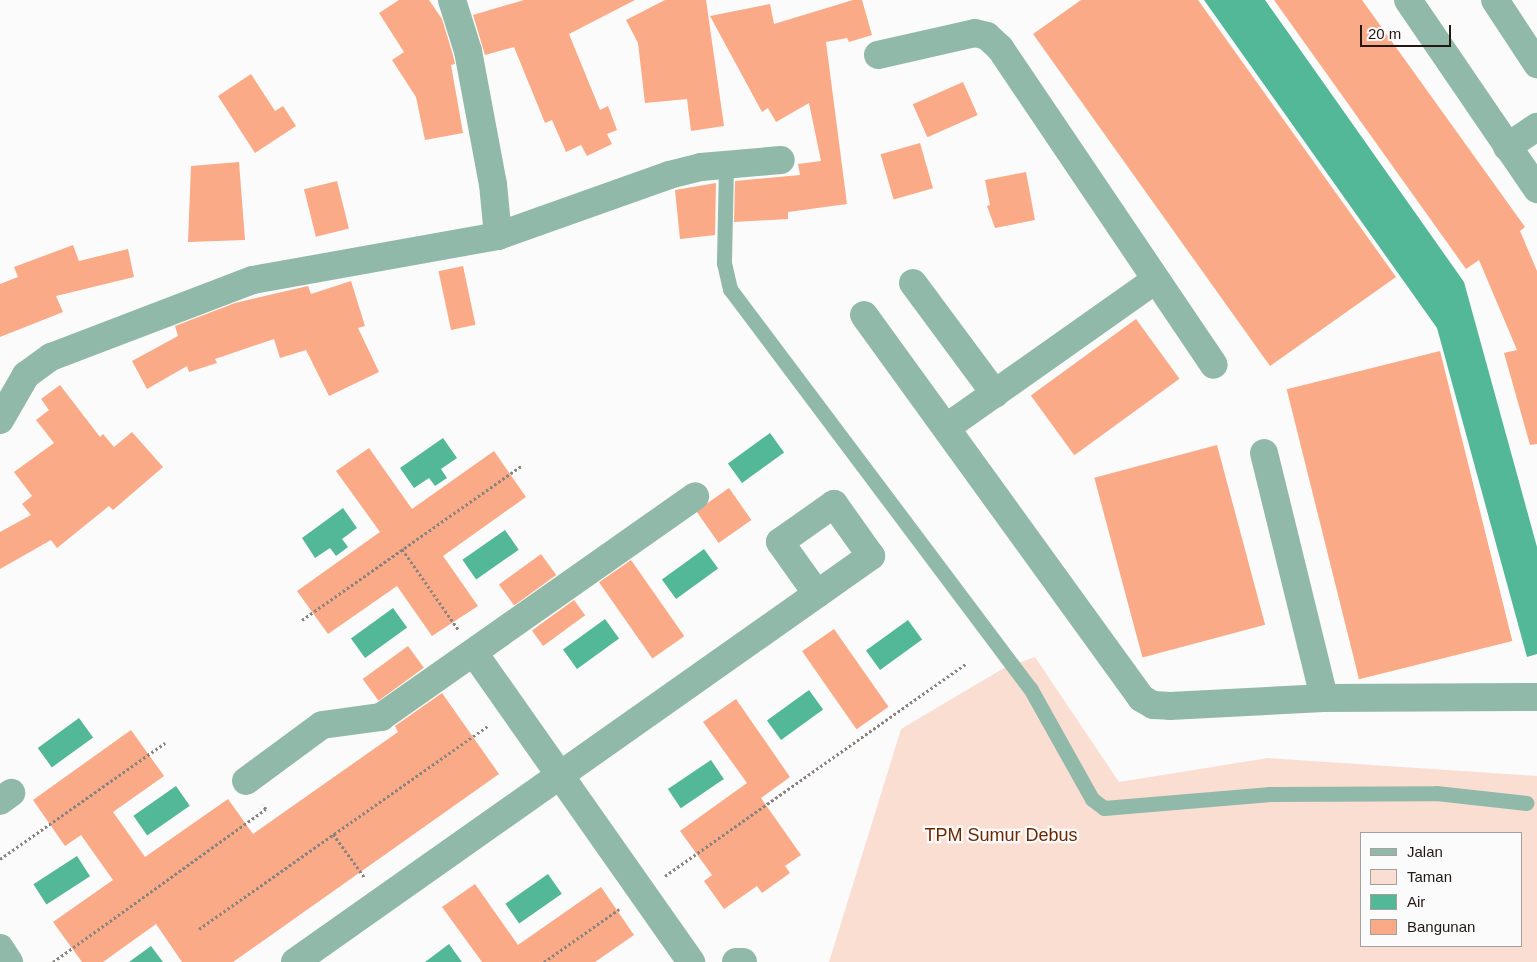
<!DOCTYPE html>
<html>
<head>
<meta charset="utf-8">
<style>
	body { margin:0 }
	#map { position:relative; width:1537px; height:962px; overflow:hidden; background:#fbfbfb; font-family:Arial,sans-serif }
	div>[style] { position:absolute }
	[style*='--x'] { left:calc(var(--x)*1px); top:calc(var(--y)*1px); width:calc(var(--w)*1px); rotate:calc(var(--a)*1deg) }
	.green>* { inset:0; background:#fbded2 }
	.water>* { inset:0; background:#53b897; transform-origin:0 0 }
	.building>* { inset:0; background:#faaa86; transform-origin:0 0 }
	.path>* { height:3px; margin-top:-1.5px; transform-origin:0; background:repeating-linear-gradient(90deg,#8a8481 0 2.5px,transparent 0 5px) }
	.lane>* { height:15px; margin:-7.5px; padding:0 7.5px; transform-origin:7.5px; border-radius:7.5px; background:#91b9a9 }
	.street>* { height:28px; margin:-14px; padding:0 14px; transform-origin:14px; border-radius:14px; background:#91b9a9 }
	span { translate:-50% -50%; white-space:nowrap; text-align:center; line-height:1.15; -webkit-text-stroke:4.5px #fbfbfb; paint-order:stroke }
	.park-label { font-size:18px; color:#6e2800 }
	.legend { position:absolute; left:1360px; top:832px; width:162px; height:115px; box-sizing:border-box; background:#fbfbfb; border:1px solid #a5a09e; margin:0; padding:6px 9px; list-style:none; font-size:15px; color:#241813 }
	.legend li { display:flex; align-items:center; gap:10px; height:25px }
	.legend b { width:25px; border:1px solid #a5a09e }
	.scale { position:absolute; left:1360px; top:25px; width:91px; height:22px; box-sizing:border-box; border:2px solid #241813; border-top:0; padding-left:6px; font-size:15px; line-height:18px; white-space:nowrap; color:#241813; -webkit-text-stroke:4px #fbfbfb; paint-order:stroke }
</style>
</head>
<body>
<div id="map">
	<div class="green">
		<i style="clip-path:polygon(evenodd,1035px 657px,1119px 782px,1268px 758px,1537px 776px,1537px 962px,829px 962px,901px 729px,1004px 668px,1035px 657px,1361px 833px,1521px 833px,1521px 946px,1361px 946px,1361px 833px)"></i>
	</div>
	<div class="water">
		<i style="clip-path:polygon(1204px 0,1265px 0,1464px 282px,1537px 547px,1537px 654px,1527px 657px,1437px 328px)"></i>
		<i style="left:770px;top:433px;width:24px;height:52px;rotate:54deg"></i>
		<i style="clip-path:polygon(443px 438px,457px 458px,441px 469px,447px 478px,435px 486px,429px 478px,414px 488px,400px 468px)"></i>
		<i style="clip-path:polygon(343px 508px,357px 528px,342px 539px,348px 547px,336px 556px,330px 548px,315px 558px,302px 538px)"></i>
		<i style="left:505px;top:530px;width:24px;height:52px;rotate:55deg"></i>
		<i style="left:704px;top:549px;width:24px;height:52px;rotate:54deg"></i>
		<i style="left:393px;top:608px;width:24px;height:52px;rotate:54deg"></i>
		<i style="left:605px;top:619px;width:24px;height:52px;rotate:54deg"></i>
		<i style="left:908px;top:620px;width:24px;height:52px;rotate:54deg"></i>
		<i style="left:809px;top:690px;width:24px;height:52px;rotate:54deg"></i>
		<i style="left:79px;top:718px;width:24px;height:51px;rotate:54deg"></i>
		<i style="left:711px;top:760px;width:23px;height:52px;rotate:56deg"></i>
		<i style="left:176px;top:786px;width:24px;height:52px;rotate:55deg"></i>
		<i style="left:77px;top:856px;width:24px;height:52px;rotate:57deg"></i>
		<i style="left:548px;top:874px;width:24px;height:52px;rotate:55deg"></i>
		<i style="clip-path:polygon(449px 944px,462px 962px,425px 962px)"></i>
		<i style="clip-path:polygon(151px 946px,163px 962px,129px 962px)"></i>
	</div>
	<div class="building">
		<i style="clip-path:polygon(399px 0,429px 0,442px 19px,453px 55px,455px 64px,451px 65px,463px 133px,425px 140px,416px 97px,392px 60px,404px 52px,379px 13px)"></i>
		<i style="clip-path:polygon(524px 0,635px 0,569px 34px,600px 110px,608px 106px,617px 130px,607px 134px,612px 144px,587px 156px,581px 145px,566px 152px,552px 120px,545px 123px,514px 47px,485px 55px,473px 15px)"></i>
		<i style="clip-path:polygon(665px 0,706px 0,724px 126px,691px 131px,687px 99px,645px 103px,638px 43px,626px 20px)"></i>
		<i style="clip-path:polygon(853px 0,862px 0,872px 35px,849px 42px,847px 38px,826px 42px,847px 204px,788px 212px,788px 219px,734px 222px,735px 181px,800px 175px,798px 164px,821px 161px,809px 103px,776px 122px,768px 108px,762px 112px,710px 16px,770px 4px,774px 24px)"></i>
		<i style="clip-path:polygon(1081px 0,1198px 0,1396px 277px,1270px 366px,1033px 34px)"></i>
		<i style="clip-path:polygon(1274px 0,1362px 0,1525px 227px,1520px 231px,1537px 271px,1537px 444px,1530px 445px,1504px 353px,1517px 350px,1479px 260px,1466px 269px)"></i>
		<i style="clip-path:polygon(251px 74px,275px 111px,283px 106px,296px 126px,255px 153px,218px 96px)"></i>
		<i style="left:963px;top:82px;width:36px;height:55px;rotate:66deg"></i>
		<i style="left:920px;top:143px;width:47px;height:41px;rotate:74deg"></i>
		<i style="clip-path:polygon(239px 162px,245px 240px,188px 242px,191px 166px)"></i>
		<i style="clip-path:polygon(1026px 172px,1035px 220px,995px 228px,987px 206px,990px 205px,985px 180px)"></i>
		<i style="left:337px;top:181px;width:49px;height:34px;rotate:76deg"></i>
		<i style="clip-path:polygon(716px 183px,715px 235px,680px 239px,675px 190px)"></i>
		<i style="clip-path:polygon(73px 245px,79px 261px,128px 249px,134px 277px,56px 296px,63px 312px,0 337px,0 284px,18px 277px,14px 267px)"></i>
		<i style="left:463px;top:266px;width:60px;height:25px;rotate:78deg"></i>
		<i style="clip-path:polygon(351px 281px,365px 326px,358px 328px,379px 372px,329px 396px,306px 350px,280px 358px,274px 339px,215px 359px,217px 363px,189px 372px,187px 366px,147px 389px,132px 361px,178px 336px,175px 326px,235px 303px,308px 286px,311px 294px)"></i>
		<i style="left:1136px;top:319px;width:74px;height:130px;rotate:54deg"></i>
		<i style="left:1440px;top:351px;width:299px;height:158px;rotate:76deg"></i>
		<i style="clip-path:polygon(60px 385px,100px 437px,103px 434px,114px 447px,132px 432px,163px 467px,113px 510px,109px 506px,57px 548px,51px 540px,0 569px,0 532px,31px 515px,22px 504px,32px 496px,14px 472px,54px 443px,36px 420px,49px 410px,41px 399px)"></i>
		<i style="left:1217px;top:445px;width:186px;height:127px;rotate:75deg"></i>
		<i style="clip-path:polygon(369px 448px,412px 509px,494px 451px,526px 497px,443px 556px,478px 606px,432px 636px,397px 586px,328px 634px,297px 591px,380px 532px,336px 471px)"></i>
		<i style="left:729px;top:488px;width:39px;height:40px;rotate:55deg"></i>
		<i style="left:541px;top:554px;width:26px;height:52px;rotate:54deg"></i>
		<i style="left:631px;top:560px;width:93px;height:39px;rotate:55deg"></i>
		<i style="left:574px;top:600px;width:19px;height:52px;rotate:54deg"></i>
		<i style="left:834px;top:629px;width:95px;height:39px;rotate:55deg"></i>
		<i style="left:408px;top:646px;width:27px;height:56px;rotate:54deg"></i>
		<i style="clip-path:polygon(442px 693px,499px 774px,233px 962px,182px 962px,156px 924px,103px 962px,82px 962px,53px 922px,113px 880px,81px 835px,65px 846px,33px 800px,131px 730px,164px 776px,113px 812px,145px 857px,228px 799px,253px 834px,398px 732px,395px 726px)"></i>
		<i style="clip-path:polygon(736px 699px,790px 777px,761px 798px,801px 855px,785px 866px,790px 873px,762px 893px,757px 886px,724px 909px,704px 881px,712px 875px,680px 831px,747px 783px,703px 722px)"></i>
		<i style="clip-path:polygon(475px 884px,518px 945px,601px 887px,634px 935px,595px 962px,482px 962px,442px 907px)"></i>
	</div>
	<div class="path">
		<i style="--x:402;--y:549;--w:98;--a:55"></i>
		<i style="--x:302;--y:620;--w:268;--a:-35.1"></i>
		<i style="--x:333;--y:834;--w:54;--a:54"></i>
		<i style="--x:0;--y:859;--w:202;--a:-35.1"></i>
		<i style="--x:665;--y:876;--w:370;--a:-35.2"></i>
		<i style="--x:199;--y:929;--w:355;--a:-35.1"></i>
		<i style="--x:53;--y:962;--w:262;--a:-35.7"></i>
		<i style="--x:266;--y:809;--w:5;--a:-127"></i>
		<i style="--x:544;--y:962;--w:92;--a:-35.2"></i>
	</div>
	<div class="lane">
		<i style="--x:726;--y:165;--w:98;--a:91.2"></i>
		<i style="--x:724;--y:263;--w:27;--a:77"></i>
		<i style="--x:730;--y:289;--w:499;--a:53.1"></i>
		<i style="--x:1030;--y:688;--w:127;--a:60.8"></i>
		<i style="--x:1092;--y:799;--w:15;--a:37"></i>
		<i style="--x:1104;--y:808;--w:167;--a:-4.8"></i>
		<i style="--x:1270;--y:794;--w:166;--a:-0.3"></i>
		<i style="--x:1436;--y:793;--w:91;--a:6.3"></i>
	</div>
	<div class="street">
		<i style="--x:452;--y:0;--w:53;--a:72.6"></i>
		<i style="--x:468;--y:51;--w:135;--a:79.4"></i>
		<i style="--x:493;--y:184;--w:52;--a:84.5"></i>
		<i style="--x:1408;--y:0;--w:229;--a:55.7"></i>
		<i style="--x:1495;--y:0;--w:77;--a:56.7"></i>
		<i style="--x:878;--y:55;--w:99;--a:-12.8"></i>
		<i style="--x:975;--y:33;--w:12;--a:14"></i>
		<i style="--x:987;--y:36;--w:18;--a:43"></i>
		<i style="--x:1000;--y:48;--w:382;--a:56"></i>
		<i style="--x:1507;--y:147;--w:36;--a:-34"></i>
		<i style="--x:913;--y:283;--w:138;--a:53.5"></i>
		<i style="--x:864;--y:315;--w:473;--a:54.1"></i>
		<i style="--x:1141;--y:698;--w:14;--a:30"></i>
		<i style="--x:1153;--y:705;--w:17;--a:3"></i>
		<i style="--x:1170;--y:706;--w:154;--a:-3"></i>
		<i style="--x:1324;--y:698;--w:213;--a:-0.3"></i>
		<i style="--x:0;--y:420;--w:52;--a:-60"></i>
		<i style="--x:26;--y:375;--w:31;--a:-36"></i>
		<i style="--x:51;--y:357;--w:216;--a:-20.9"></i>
		<i style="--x:253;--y:280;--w:249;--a:-10.2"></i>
		<i style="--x:498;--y:236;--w:182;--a:-19.6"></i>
		<i style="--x:669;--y:175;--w:33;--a:-14"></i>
		<i style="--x:701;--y:167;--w:80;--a:-5"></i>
		<i style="--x:947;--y:427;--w:253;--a:-35.2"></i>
		<i style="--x:1264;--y:453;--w:252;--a:76.2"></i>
		<i style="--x:474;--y:653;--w:378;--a:54.9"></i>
		<i style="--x:246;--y:781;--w:94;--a:-36.4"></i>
		<i style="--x:322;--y:725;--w:60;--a:-7.7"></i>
		<i style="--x:381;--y:717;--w:384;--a:-35.1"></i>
		<i style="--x:0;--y:801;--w:14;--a:-36"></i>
		<i style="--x:0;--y:948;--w:17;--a:57"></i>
		<i style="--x:295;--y:962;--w:705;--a:-35.18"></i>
		<i style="--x:871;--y:556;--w:64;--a:-125.4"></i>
		<i style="--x:834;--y:504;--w:66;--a:144.9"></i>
		<i style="--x:780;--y:542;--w:64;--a:54.6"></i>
		<i style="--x:736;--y:962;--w:7;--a:0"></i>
	</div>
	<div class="park-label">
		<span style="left:1001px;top:835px">TPM Sumur Debus</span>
	</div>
	<ul class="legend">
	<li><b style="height:6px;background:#91b9a9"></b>Jalan</li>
	<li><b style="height:14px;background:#fbded2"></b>Taman</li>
	<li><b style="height:14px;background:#53b897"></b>Air</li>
	<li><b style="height:14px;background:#faaa86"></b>Bangunan</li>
	</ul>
	<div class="scale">20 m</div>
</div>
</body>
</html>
